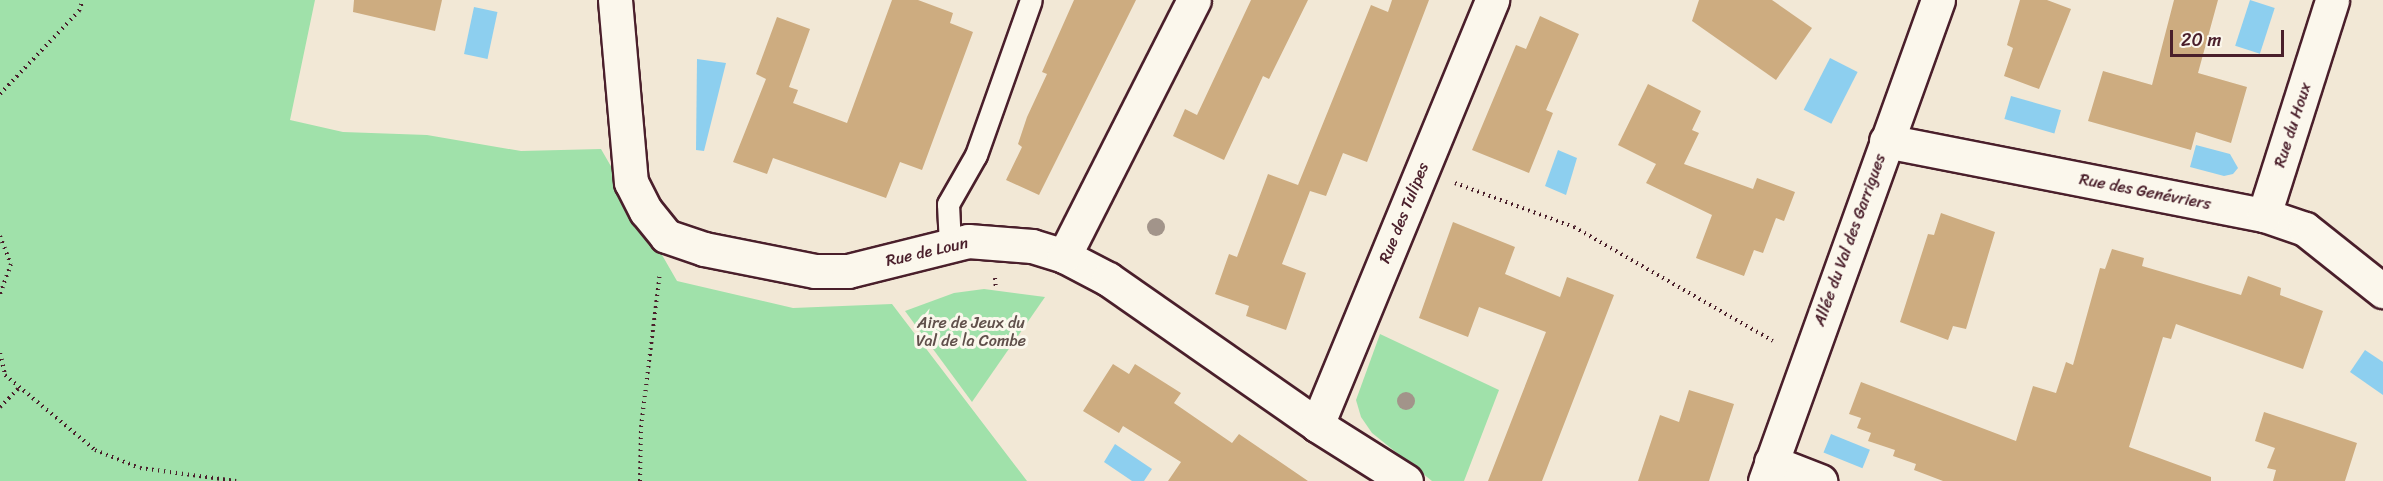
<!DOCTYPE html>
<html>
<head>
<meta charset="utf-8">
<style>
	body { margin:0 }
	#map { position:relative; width:2383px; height:481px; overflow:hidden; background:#f2e8d6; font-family:Sriracha,sans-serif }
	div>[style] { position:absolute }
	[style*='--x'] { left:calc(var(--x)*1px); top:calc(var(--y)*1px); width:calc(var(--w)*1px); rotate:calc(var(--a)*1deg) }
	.green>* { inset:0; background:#a0e1aa }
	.water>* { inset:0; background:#8dcfef; transform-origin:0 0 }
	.building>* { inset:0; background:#cdac80 }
	.path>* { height:4px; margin-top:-2px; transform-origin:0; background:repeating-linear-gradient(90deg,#4a1f2b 0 1.5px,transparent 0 6px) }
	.roads { filter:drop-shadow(2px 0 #4a1f2b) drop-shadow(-2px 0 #4a1f2b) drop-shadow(0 2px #4a1f2b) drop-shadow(0 -2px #4a1f2b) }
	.service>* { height:21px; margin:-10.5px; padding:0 10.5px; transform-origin:10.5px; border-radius:10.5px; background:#fbf7ec }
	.minor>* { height:33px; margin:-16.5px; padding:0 16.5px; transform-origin:16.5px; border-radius:16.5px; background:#fbf7ec }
	.trees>* { width:18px; height:18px; margin:-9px; border-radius:50%; background:#a2948a }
	span { translate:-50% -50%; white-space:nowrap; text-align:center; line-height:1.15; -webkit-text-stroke:6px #fbf7ec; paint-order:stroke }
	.street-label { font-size:16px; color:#4a1f2b }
	.park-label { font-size:16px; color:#60504b }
	.scale { position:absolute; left:2170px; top:30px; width:114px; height:27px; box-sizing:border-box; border:3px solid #4a1f2b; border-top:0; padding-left:8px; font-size:18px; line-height:21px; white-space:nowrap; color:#4a1f2b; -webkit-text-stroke:4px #fbf7ec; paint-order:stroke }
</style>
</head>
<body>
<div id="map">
	<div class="green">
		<i style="clip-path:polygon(0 0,315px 0,290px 120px,343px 132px,427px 135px,521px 151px,601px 149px,677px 281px,793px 308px,892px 304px,1027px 481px,0 481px)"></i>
		<i style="clip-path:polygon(984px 289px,1045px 297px,972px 402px,905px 311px,954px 293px)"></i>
		<i style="clip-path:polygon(1380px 334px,1499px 390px,1464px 481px,1432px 481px,1372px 433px,1361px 417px,1356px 400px)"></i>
	</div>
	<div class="water">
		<i style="left:2250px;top:0;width:26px;height:48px;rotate:18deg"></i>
		<i style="left:474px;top:7px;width:24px;height:48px;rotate:12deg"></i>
		<i style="left:1830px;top:58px;width:31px;height:58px;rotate:27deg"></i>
		<i style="clip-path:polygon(697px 59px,726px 63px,704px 151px,696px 150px)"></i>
		<i style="left:2011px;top:96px;width:52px;height:24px;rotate:16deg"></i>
		<i style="clip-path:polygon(2196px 145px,2230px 154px,2238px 168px,2233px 174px,2224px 176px,2190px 167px)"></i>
		<i style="clip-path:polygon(1558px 150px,1577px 158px,1566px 195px,1545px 186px)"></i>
		<i style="clip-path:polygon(2365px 350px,2383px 362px,2383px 395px,2350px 372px)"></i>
		<i style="left:1831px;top:434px;width:42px;height:20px;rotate:22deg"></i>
		<i style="clip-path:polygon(1115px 444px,1152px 469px,1144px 481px,1132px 481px,1104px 462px)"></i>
	</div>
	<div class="building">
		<i style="clip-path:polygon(354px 0,442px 0,435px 31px,353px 12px)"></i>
		<i style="clip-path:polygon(892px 0,918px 0,953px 13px,950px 23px,973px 32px,922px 170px,900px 162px,886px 198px,773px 158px,767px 174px,733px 162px,766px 79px,756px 74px,777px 17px,810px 29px,789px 87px,798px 90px,793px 103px,847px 123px)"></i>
		<i style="clip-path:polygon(1074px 0,1136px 0,1039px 195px,1006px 180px,1022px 147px,1018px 144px,1027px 117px,1047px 74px,1042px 72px)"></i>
		<i style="clip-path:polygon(1251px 0,1308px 0,1269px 79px,1263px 76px,1224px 160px,1173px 136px,1185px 109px,1197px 115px)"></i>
		<i style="clip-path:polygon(1392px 0,1429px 0,1367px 162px,1343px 153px,1326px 196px,1310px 191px,1282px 264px,1306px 273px,1286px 330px,1246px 316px,1249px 306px,1215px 294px,1229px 254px,1237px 257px,1268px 174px,1298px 185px,1371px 5px,1388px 12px)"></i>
		<i style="clip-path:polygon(1699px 0,1772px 0,1812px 28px,1776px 80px,1692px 21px)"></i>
		<i style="clip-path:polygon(2020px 0,2047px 0,2071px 9px,2039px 89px,2004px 76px,2013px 48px,2007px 45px)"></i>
		<i style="clip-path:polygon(2174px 0,2218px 0,2198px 73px,2247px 87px,2231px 143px,2196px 132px,2191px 150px,2088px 121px,2103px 71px,2152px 85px)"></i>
		<i style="clip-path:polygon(1540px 16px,1579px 34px,1546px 110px,1553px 113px,1529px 173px,1472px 150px,1516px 45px,1526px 49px)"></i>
		<i style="clip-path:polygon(1648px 84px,1701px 111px,1692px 130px,1699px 133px,1684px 164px,1753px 189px,1757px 178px,1795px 192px,1784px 221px,1776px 218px,1763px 253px,1754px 250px,1744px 276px,1696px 258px,1712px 215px,1646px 183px,1656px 164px,1618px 145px)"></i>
		<i style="clip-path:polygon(1941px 213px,1995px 232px,1966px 329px,1953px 326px,1948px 340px,1900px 322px,1928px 234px,1934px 235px)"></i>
		<i style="clip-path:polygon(1453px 222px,1515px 247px,1505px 274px,1560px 297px,1567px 277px,1614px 295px,1542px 481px,1488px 481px,1546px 332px,1479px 307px,1468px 337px,1419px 318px)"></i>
		<i style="clip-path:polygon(2112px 249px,2144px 258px,2142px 266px,2241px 295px,2248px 276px,2281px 288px,2280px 295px,2323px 311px,2303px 369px,2176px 324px,2171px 339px,2163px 337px,2129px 447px,2211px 477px,2211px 481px,1943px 481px,1914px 470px,1916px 464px,1893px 456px,1895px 450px,1868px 441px,1871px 433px,1857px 428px,1861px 418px,1849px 414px,1861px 382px,2016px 441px,2033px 386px,2056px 393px,2066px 362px,2073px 365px,2100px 268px,2105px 269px)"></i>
		<i style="clip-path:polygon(1113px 364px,1129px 374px,1135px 364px,1181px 393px,1174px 403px,1232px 443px,1239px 434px,1308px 481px,1168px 481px,1181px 462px,1123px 426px,1119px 433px,1083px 411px)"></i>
		<i style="clip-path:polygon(1689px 390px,1734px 404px,1709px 481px,1638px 481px,1660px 415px,1679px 422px)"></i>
		<i style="clip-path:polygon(2264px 412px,2357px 443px,2345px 481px,2273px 481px,2276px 470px,2267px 468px,2275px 448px,2255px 441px)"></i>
	</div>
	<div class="path">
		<i style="--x:0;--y:94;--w:115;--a:-46.4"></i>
		<i style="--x:79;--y:11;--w:12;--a:-70"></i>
		<i style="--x:1455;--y:183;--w:127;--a:20.3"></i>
		<i style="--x:1574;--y:227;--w:229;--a:29.8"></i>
		<i style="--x:0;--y:236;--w:30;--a:69"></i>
		<i style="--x:11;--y:264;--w:32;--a:110"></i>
		<i style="--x:995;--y:278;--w:11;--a:85"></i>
		<i style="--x:0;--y:353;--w:23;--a:77"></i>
		<i style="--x:5;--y:375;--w:117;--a:39.8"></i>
		<i style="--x:95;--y:450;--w:48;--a:21.8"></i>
		<i style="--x:140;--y:468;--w:97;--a:7.7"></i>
		<i style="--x:0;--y:407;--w:28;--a:-45"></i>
		<i style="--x:640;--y:481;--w:54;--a:-88.9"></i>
		<i style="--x:641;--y:427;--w:155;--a:-83"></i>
	</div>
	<div class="roads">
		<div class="service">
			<i style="--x:950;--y:245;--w:41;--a:-92.8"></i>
			<i style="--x:948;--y:204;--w:56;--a:-60.3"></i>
			<i style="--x:976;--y:155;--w:164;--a:-70.5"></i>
		</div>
		<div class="minor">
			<i style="--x:615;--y:0;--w:183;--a:85"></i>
			<i style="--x:631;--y:182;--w:33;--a:63"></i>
			<i style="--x:646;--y:211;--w:32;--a:51"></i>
			<i style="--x:666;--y:236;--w:40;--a:18.9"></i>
			<i style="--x:704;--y:249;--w:113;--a:11.2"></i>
			<i style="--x:815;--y:271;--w:33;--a:0"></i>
			<i style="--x:848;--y:271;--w:124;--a:-14"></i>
			<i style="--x:968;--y:241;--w:64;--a:4.5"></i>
			<i style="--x:1032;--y:246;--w:34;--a:17"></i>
			<i style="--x:1064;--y:256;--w:50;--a:27.6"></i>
			<i style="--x:1108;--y:279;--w:255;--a:34.9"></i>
			<i style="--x:1317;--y:425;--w:105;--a:32.2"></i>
			<i style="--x:1886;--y:141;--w:385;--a:11.1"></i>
			<i style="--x:2264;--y:215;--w:43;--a:18.9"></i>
			<i style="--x:2305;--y:229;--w:100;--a:38.5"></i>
			<i style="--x:2264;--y:215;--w:225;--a:-72.4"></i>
			<i style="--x:1064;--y:256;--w:287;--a:-63.1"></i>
			<i style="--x:1317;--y:425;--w:460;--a:-67.6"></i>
			<i style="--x:1771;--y:462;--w:53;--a:21.2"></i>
			<i style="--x:1765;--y:481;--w:511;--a:-70.22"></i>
		</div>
	</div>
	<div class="trees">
		<i style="left:1156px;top:227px"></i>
		<i style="left:1406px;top:401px"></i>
	</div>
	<div class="street-label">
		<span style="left:2293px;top:125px;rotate:-72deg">Rue du Houx</span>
		<span style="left:2145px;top:192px;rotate:11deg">Rue des Genévriers</span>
		<span style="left:1404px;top:213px;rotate:-68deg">Rue des Tulipes</span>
		<span style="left:1850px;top:240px;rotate:-70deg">Allée du Val des Garrigues</span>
		<span style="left:927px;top:252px;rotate:-13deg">Rue de Loun</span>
	</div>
	<div class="park-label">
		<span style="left:971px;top:332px">Aire de Jeux du<br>Val de la Combe</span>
	</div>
	<div class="scale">20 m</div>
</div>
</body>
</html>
